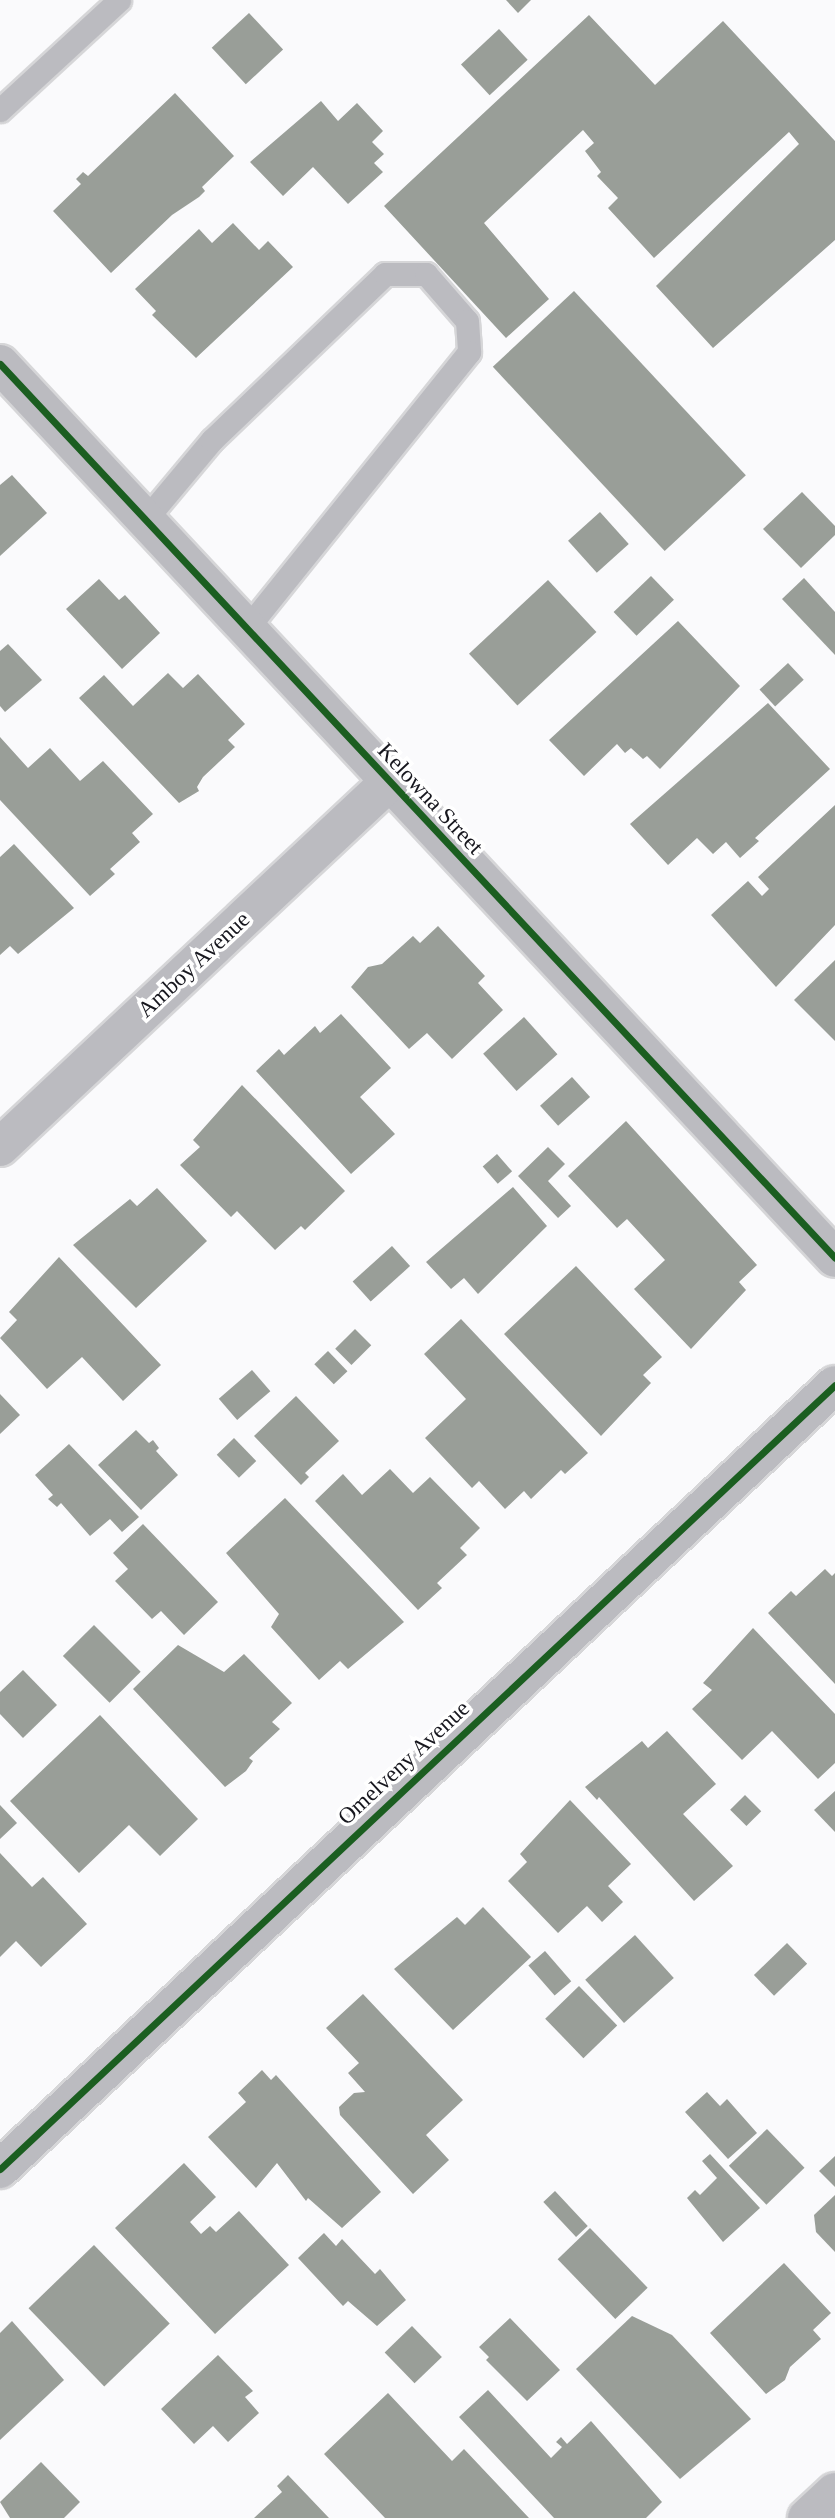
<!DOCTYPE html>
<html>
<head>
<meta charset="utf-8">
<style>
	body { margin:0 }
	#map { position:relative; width:835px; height:2518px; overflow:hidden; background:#fafafc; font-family:"Times New Roman",serif }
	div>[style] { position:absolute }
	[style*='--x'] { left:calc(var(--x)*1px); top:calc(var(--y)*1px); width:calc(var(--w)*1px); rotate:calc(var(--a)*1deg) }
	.building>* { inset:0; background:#999e98; transform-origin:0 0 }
	.roads { filter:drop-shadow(2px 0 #d6d6d8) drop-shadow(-2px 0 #d6d6d8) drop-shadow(0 2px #d6d6d8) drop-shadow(0 -2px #d6d6d8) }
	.service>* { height:23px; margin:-11.5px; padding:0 11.5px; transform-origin:11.5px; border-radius:11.5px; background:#bbbbc0 }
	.minor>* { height:38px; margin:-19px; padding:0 19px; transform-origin:19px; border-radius:19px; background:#bbbbc0 }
	.cycleway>* { height:7px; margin:-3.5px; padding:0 3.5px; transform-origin:3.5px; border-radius:3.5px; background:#1b5e20 }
	span { translate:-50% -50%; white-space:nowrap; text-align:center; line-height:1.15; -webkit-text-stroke:7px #fff; paint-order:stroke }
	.street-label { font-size:23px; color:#17171e }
</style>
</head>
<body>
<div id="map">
	<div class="building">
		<i style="clip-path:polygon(506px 0,531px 0,518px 13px)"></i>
		<i style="left:249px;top:13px;width:50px;height:51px;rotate:47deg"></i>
		<i style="clip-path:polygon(589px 15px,655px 85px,723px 21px,835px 141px,835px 240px,713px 348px,656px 286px,799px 144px,789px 132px,654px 258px,608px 208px,618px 198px,597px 176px,601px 172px,585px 151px,594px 143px,583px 130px,484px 223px,549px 299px,506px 338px,384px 206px)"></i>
		<i style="left:499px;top:29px;width:42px;height:52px;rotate:47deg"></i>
		<i style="clip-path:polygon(175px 93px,234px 156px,202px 187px,205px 191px,199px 197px,172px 215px,111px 273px,53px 211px,81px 184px,76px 179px,83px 172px,88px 176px)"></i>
		<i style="clip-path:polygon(321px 101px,338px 121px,357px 103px,383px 131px,372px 142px,384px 154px,374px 163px,383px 172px,348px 204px,313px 167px,283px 196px,250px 162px)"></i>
		<i style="clip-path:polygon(233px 223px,259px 250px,268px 241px,293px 267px,196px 358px,152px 315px,156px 311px,135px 289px,199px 229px,212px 243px)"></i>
		<i style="left:574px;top:291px;width:252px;height:111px;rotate:47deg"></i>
		<i style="clip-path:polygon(12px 475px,47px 513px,0 556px,0 485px)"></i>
		<i style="clip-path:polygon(802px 492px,835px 526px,835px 535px,801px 568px,763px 529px)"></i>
		<i style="left:600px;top:512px;width:43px;height:43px;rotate:48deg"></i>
		<i style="left:651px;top:576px;width:33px;height:52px;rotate:46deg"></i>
		<i style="clip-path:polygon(804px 578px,835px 612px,835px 655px,782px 599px)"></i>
		<i style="clip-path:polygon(99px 579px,119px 600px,125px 595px,160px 633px,122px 669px,66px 609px)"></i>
		<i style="left:548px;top:580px;width:71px;height:108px;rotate:47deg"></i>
		<i style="clip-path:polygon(678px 621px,740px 686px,660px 769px,647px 756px,643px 759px,631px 748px,625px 753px,617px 744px,584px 776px,549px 740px)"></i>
		<i style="clip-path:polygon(8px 644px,42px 680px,5px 712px,0 706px,0 651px)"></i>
		<i style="left:788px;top:663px;width:23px;height:39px;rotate:47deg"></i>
		<i style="clip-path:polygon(168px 673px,183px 688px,198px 674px,245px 724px,228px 740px,235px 747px,203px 777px,197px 787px,199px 791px,179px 803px,79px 698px,104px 675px,133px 706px)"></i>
		<i style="clip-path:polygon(768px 703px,830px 769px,755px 838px,759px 841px,740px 858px,726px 842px,713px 854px,697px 838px,668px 865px,630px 824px)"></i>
		<i style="clip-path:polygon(0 737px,28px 768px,50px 748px,80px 781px,103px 761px,153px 814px,132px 833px,140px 842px,110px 869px,115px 874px,90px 896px,0 800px)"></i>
		<i style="clip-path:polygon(835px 805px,835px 925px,776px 987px,711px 915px,748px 881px,762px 896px,769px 889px,758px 877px)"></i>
		<i style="clip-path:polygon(14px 844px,74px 908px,18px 954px,10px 946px,0 955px,0 857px)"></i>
		<i style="clip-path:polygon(438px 926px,485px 976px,478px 983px,503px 1010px,452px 1059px,427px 1033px,409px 1049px,351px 987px,368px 967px,382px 964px,413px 936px,420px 943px)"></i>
		<i style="clip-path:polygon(835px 960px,835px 1041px,794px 1000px)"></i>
		<i style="clip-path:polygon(341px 1014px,391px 1068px,360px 1097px,395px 1134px,351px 1174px,256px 1071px,279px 1049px,284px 1055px,315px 1026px,320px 1033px)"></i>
		<i style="left:524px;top:1017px;width:50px;height:55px;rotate:48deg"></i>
		<i style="left:572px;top:1077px;width:27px;height:43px;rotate:48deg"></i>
		<i style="clip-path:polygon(242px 1085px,345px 1191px,305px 1230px,301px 1226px,275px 1250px,237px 1211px,231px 1217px,180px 1165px,200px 1147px,193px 1140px)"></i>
		<i style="clip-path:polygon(626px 1121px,757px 1265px,739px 1282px,746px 1290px,691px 1349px,634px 1289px,665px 1260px,627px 1219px,617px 1228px,568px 1176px)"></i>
		<i style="clip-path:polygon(548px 1147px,565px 1164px,548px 1181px,571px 1206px,558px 1218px,518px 1176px)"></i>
		<i style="left:497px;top:1154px;width:23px;height:19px;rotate:49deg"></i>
		<i style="clip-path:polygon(513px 1187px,547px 1226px,478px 1294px,464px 1278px,451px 1289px,426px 1262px)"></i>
		<i style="clip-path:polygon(157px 1188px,207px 1241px,136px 1308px,73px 1245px,130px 1199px,137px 1206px)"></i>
		<i style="left:392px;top:1246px;width:27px;height:53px;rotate:48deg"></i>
		<i style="clip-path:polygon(59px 1257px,161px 1365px,123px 1401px,82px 1357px,47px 1389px,0 1338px,17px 1320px,9px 1312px)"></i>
		<i style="clip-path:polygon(576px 1266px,662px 1357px,643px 1375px,651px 1383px,601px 1436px,504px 1334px)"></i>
		<i style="clip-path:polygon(461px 1319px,588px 1453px,565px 1474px,561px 1470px,531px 1499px,524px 1491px,505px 1509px,479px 1481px,472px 1488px,425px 1438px,466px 1399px,424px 1354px)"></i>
		<i style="left:355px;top:1329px;width:23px;height:28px;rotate:45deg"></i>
		<i style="left:328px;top:1351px;width:28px;height:19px;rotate:46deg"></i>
		<i style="left:252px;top:1370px;width:28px;height:44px;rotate:49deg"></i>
		<i style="clip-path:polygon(0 1394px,20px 1415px,0 1434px)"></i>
		<i style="clip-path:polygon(296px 1396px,339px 1441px,305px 1473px,309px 1477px,301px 1485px,254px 1436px)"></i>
		<i style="clip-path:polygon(136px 1430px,149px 1443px,153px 1440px,159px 1448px,156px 1451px,178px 1475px,141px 1510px,98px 1465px)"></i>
		<i style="left:234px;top:1438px;width:32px;height:24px;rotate:46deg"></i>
		<i style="clip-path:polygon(69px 1444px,139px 1517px,122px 1532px,110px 1519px,90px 1536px,61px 1503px,57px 1507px,48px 1499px,53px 1495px,35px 1475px)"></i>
		<i style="clip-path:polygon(390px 1469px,413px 1493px,430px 1477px,480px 1528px,460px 1548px,467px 1555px,437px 1583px,442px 1588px,418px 1610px,315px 1501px,343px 1474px,362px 1495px)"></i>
		<i style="clip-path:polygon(285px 1498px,404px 1622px,348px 1669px,340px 1661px,319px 1680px,271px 1627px,279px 1614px,226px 1553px)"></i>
		<i style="clip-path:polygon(143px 1524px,218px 1602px,184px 1635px,161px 1611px,152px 1619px,115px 1581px,128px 1569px,113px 1553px)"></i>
		<i style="clip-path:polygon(825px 1569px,832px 1576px,835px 1573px,835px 1684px,768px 1613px,791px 1591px,796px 1596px)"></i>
		<i style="left:94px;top:1625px;width:66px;height:44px;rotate:45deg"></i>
		<i style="clip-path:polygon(753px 1628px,835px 1714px,835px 1763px,818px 1779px,772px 1731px,742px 1760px,692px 1709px,712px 1690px,703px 1683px)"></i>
		<i style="clip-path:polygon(178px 1645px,224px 1672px,244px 1654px,292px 1703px,272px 1722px,280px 1729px,249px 1758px,253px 1761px,246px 1771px,225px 1787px,133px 1689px)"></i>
		<i style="clip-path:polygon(23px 1670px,57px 1705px,23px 1738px,0 1714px,0 1692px)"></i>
		<i style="clip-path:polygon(100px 1715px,198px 1819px,160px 1856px,129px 1825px,79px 1873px,10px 1801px)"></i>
		<i style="clip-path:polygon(667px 1731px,716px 1784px,683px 1814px,733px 1866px,694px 1901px,599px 1797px,597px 1800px,585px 1787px,642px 1741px,648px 1748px)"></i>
		<i style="clip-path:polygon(835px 1791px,835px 1832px,814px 1810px)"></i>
		<i style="left:745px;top:1795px;width:23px;height:21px;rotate:45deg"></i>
		<i style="clip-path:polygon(570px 1800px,631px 1864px,608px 1886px,623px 1902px,602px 1922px,587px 1906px,558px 1933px,508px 1881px,527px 1862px,520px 1854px)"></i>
		<i style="clip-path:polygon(0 1805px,17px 1823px,0 1839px)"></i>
		<i style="clip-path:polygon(0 1853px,32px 1887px,43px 1877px,87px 1924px,41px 1967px,16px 1941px,0 1957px)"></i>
		<i style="clip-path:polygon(483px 1907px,531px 1957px,453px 2030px,394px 1969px,457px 1917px,465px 1925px)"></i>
		<i style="left:635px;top:1935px;width:58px;height:67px;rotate:48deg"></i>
		<i style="left:787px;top:1943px;width:29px;height:46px;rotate:46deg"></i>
		<i style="left:545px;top:1951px;width:40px;height:22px;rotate:49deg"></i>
		<i style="left:579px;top:1986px;width:55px;height:47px;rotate:46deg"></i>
		<i style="clip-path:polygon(363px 1994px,463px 2100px,426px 2135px,449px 2160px,413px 2194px,340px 2115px,339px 2107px,354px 2093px,365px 2092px,348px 2073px,359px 2063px,326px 2028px)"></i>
		<i style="clip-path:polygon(262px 2070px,271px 2080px,276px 2075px,381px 2192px,342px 2228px,308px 2198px,306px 2201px,277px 2163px,256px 2188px,208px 2137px,246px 2102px,238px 2093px)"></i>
		<i style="clip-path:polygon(707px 2092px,720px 2106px,727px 2099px,757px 2133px,728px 2159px,685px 2112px)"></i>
		<i style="left:767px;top:2129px;width:54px;height:53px;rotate:46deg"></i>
		<i style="clip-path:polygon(710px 2154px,760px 2208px,723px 2242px,687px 2198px,695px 2190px,700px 2195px,717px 2178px,702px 2161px)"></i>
		<i style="clip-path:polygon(835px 2156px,835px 2187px,819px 2171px)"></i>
		<i style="clip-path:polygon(184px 2163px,216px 2197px,190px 2222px,201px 2234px,210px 2226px,216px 2232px,239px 2211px,289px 2265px,215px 2334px,115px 2228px)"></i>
		<i style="left:555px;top:2191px;width:48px;height:16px;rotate:47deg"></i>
		<i style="clip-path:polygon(835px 2195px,835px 2252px,816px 2232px,814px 2215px)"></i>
		<i style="left:590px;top:2228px;width:83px;height:45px;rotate:46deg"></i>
		<i style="clip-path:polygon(324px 2233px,336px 2246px,342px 2239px,375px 2274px,380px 2269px,406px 2300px,377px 2326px,348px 2301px,343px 2306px,298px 2258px)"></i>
		<i style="left:94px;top:2245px;width:109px;height:91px;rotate:46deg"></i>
		<i style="clip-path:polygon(784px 2263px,831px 2313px,813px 2330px,821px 2339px,790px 2367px,785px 2380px,766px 2394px,710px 2333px)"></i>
		<i style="clip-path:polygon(632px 2316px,672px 2335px,751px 2419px,680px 2479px,576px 2369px)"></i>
		<i style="clip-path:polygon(510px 2318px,560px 2370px,527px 2401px,486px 2360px,489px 2357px,479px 2347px)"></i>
		<i style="clip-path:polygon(12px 2321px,64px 2380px,0 2440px,0 2333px)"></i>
		<i style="left:412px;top:2326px;width:43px;height:38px;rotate:46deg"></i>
		<i style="clip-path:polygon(218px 2355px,253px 2391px,245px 2397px,259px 2413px,228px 2442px,213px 2426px,194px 2444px,161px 2409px)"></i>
		<i style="clip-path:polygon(488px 2390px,551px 2458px,562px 2447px,556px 2442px,561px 2437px,567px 2444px,591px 2421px,662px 2502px,646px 2518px,554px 2518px,459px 2417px)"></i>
		<i style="clip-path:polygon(388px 2393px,452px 2461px,464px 2449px,529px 2518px,385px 2518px,324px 2454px)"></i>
		<i style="clip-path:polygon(41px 2462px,80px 2502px,64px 2518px,10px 2518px,0 2502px)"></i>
		<i style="clip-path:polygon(288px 2475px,329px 2518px,254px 2518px,282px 2492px,277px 2486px)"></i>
	</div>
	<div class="roads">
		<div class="service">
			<i style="--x:0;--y:110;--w:162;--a:-42.7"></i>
			<i style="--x:145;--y:520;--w:104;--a:-50.1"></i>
			<i style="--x:212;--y:440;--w:240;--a:-43.8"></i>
			<i style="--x:385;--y:274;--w:41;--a:0"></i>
			<i style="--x:426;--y:274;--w:62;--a:48.9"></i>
			<i style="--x:467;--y:321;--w:31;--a:86"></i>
			<i style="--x:469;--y:352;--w:356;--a:128.8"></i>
		</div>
		<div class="minor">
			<i style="--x:0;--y:364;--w:1223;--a:46.95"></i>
			<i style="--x:0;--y:1147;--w:532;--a:-43.17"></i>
			<i style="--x:0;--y:2169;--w:1145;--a:-43.2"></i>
			<i style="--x:807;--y:2518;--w:38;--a:-43"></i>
		</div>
	</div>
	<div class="cycleway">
		<i style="--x:0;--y:364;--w:1223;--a:46.95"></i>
		<i style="--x:0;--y:2169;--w:1145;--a:-43.2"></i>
	</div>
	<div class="street-label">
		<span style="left:430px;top:799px;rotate:47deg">Kelowna Street</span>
		<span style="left:194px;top:965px;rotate:-43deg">Amboy Avenue</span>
		<span style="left:404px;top:1763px;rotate:-43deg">Omelveny Avenue</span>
	</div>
</div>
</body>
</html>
